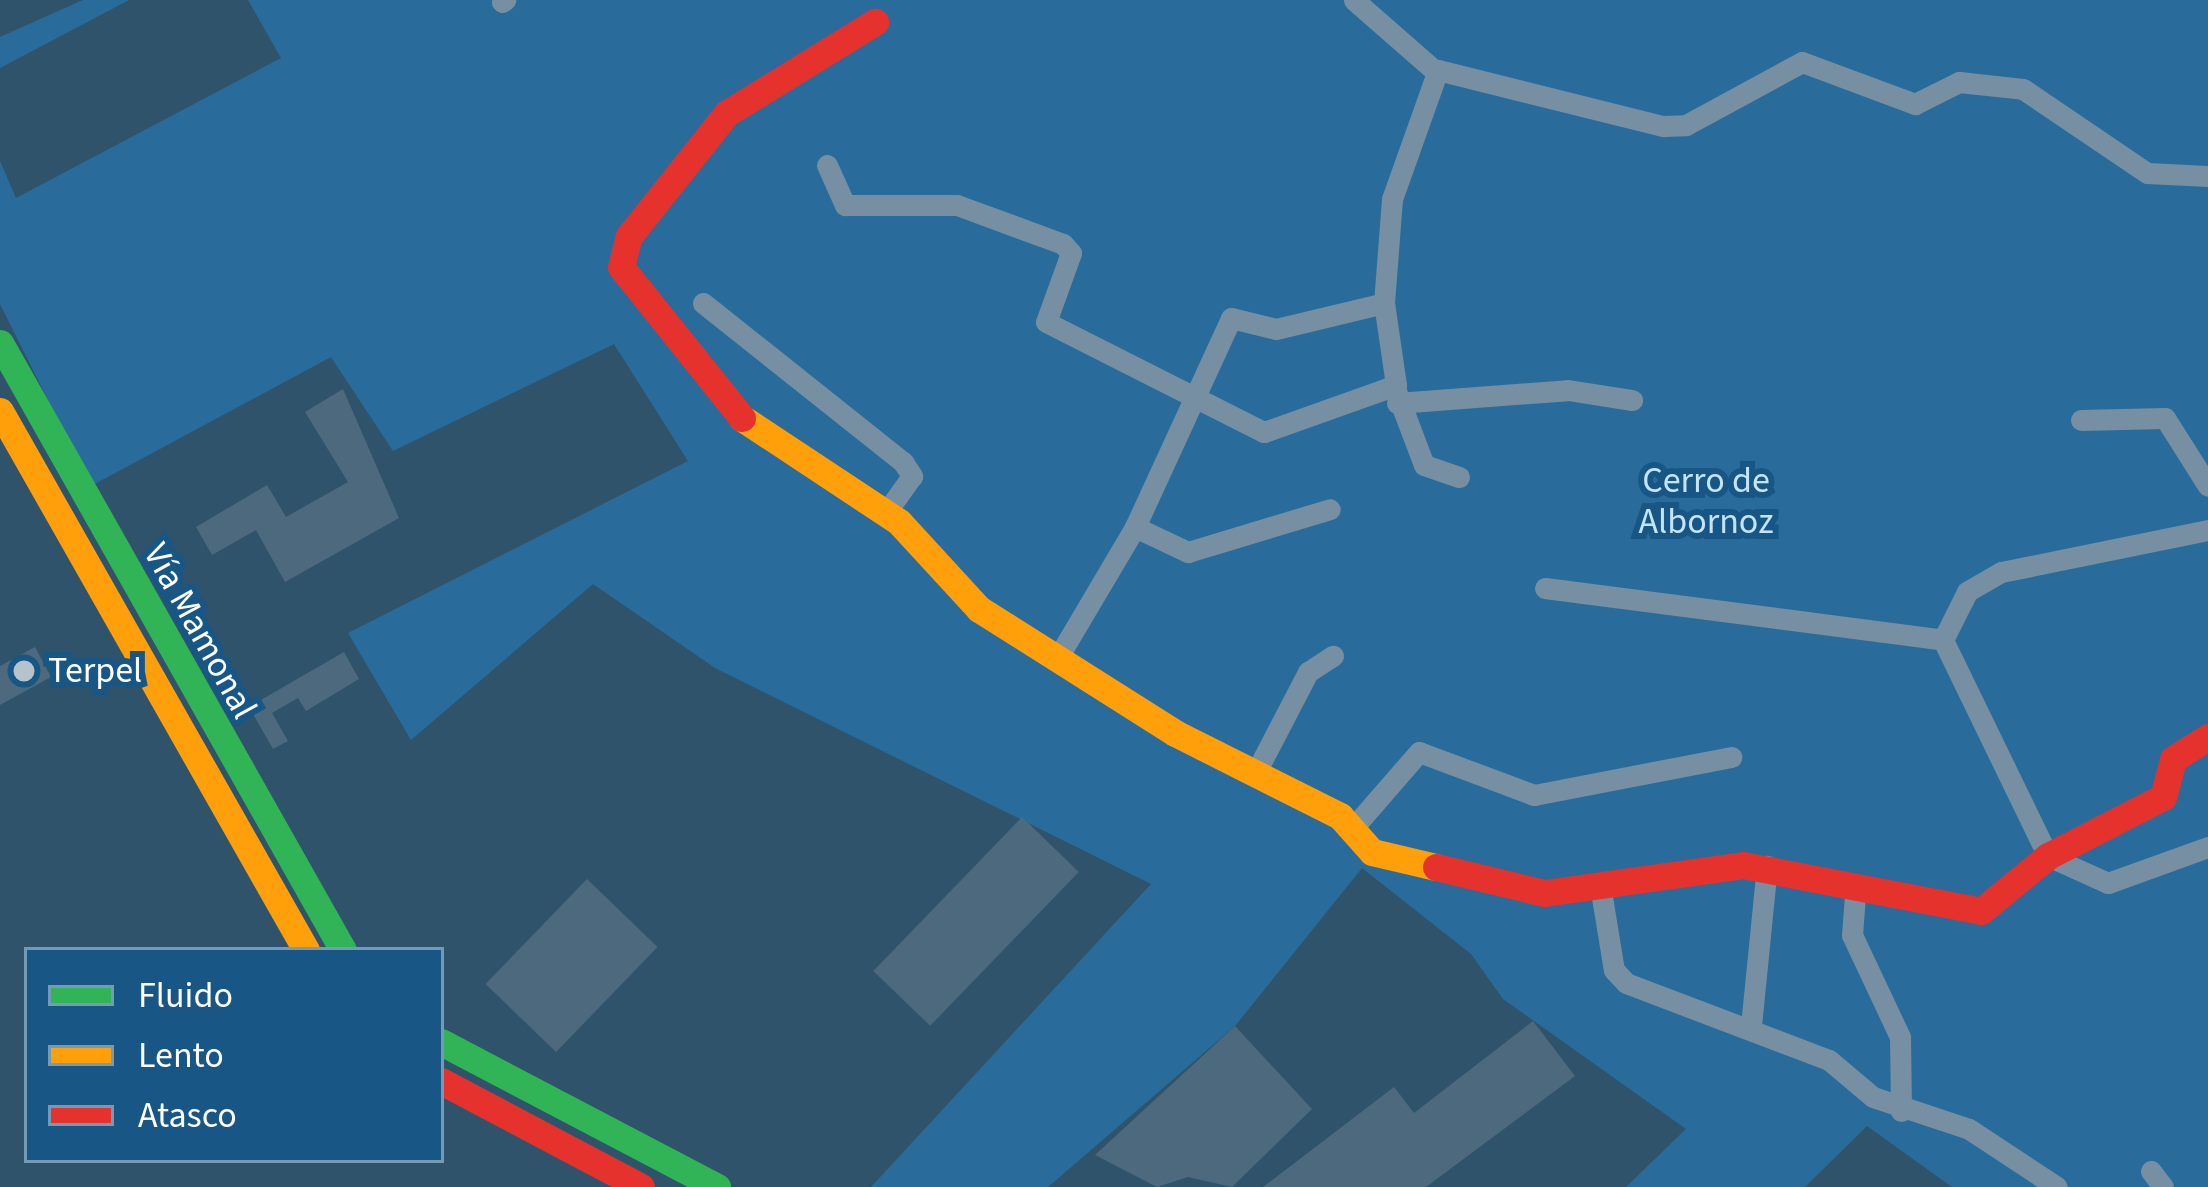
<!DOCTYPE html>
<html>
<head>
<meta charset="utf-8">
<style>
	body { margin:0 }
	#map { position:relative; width:2208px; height:1187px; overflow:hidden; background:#30536c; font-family:"Source Sans 3",sans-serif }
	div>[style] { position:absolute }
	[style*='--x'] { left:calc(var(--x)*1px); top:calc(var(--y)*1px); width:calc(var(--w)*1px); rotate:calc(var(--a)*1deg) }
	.green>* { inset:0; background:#296c9c }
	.building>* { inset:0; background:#4d697d; transform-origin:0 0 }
	.street>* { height:21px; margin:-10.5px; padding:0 10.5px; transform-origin:10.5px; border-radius:10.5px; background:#778fa2 }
	.fast>* { height:27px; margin:-13.5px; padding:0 13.5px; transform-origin:13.5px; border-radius:13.5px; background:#30b455 }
	.slow>* { height:27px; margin:-13.5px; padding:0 13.5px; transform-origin:13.5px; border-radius:13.5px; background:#ff9f0a }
	.jam>* { height:27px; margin:-13.5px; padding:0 13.5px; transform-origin:13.5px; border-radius:13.5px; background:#e5322d }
	.dots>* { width:33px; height:33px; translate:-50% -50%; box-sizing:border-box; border:6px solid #185785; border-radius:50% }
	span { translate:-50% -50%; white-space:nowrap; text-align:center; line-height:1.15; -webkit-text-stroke:12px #185785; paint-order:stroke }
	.park-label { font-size:36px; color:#c4e4f9 }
	.street-label { font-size:36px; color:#fff }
	.poi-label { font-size:36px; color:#fff }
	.left { translate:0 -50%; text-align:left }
	.legend { position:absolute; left:24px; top:947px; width:420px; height:216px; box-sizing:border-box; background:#185785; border:3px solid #749ab6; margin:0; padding:15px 21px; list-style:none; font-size:36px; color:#fff }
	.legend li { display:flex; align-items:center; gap:24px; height:60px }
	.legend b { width:60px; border:3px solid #749ab6 }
</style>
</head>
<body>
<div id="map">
	<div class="green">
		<i style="clip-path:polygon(83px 0,129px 0,0 68px,0 37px)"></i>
		<i style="clip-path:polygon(248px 0,2208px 0,2208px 1187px,1952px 1187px,1867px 1126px,1805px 1187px,1626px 1187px,1686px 1129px,1503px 999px,1471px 954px,1362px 868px,1235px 1026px,1048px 1187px,871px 1187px,1151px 884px,715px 668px,593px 584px,411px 740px,348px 633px,688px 461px,614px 344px,393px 451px,331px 357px,91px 486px,0 304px,0 161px,16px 198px,281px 58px)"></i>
	</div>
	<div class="building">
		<i style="clip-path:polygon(343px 389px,399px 518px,285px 582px,256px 530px,212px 555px,196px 527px,267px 485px,286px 517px,348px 482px,305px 412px)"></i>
		<i style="clip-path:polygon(35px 647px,51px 677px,0 705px,0 666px)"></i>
		<i style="clip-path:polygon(344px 652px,359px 679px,306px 711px,298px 698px,272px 713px,288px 741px,273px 749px,249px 707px)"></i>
		<i style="left:1022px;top:817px;width:79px;height:214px;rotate:44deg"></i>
		<i style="left:587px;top:879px;width:98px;height:146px;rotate:44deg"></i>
		<i style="clip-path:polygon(1533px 1021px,1575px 1076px,1426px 1187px,1263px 1187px,1394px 1087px,1414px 1113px)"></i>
		<i style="clip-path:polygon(1235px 1026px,1312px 1109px,1232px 1187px,1188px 1177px,1157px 1187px,1095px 1155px)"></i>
	</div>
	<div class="street">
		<i style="--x:1354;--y:0;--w:108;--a:41.2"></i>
		<i style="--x:502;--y:2;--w:4;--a:-34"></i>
		<i style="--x:827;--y:165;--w:44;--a:65.8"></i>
		<i style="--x:845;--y:205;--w:112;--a:0"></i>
		<i style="--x:957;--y:205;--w:113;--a:20.2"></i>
		<i style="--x:1063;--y:244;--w:12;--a:48"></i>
		<i style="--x:1071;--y:253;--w:73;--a:109.9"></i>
		<i style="--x:1046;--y:322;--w:244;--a:26.8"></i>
		<i style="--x:1264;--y:432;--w:140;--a:-19.6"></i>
		<i style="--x:1396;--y:385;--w:83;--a:-98.3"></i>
		<i style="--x:1384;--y:303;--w:104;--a:-85.6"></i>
		<i style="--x:1392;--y:199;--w:137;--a:-70.4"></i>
		<i style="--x:1438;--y:70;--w:232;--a:14"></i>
		<i style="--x:1663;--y:126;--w:23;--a:-2"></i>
		<i style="--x:1686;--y:125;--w:132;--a:-28.5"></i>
		<i style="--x:1802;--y:62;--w:121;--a:20.4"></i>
		<i style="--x:1915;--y:104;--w:49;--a:-26.6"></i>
		<i style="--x:1959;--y:82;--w:64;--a:6.2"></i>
		<i style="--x:2023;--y:89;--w:150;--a:34.1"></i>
		<i style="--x:2147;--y:173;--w:61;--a:2.8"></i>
		<i style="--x:703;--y:303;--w:256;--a:38.5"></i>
		<i style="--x:903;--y:462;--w:17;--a:57"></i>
		<i style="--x:912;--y:476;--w:47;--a:125.4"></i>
		<i style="--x:1396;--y:391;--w:79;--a:69.3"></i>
		<i style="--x:1424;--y:465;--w:37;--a:19"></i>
		<i style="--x:1397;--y:403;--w:171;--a:-4.3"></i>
		<i style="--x:1568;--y:390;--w:65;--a:8.9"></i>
		<i style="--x:2081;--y:420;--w:84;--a:-1.4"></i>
		<i style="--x:2165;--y:418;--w:80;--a:57.7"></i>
		<i style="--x:1135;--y:527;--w:59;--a:25.3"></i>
		<i style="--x:1188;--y:552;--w:148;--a:-16.8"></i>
		<i style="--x:2208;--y:530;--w:211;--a:168.5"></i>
		<i style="--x:2001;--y:572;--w:39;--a:150"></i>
		<i style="--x:1967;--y:592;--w:54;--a:116.6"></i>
		<i style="--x:1943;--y:640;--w:240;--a:64.1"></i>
		<i style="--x:2048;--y:856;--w:66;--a:24.2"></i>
		<i style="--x:2108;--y:883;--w:106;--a:-19.8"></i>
		<i style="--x:1545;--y:588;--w:401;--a:7.4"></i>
		<i style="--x:1057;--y:659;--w:153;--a:-59.4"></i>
		<i style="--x:1135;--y:527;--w:230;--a:-65.3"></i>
		<i style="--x:1231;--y:318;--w:46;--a:13.7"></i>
		<i style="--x:1276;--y:329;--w:111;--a:-13.5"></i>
		<i style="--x:1256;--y:772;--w:113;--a:-62.5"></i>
		<i style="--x:1308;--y:672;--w:30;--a:-33"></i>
		<i style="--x:1352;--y:829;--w:102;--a:-49"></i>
		<i style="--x:1419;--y:752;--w:123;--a:20.5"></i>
		<i style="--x:1534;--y:795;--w:201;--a:-10.9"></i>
		<i style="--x:1601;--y:891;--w:80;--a:80.7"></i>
		<i style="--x:1614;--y:970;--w:18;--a:47"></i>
		<i style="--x:1626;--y:983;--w:217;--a:20.8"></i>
		<i style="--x:1829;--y:1060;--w:57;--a:40.1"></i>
		<i style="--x:1873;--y:1097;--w:101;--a:18.4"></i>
		<i style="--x:1969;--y:1129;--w:105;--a:33.4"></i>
		<i style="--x:1855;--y:895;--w:40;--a:94.3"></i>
		<i style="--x:1852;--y:935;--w:113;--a:64.8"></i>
		<i style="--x:1900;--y:1037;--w:74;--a:89.2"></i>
		<i style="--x:1751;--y:1026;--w:161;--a:-84.3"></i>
		<i style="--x:2151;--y:1171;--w:20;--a:53"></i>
	</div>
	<div class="fast">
		<i style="--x:0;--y:343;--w:697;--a:60.53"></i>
		<i style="--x:441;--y:1042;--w:312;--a:27.7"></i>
	</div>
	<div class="slow">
		<i style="--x:0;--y:411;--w:620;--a:60.42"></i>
		<i style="--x:742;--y:418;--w:188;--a:33.5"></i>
		<i style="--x:899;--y:522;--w:118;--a:47.4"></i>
		<i style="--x:979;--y:609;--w:232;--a:32.3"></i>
		<i style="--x:1175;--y:733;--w:185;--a:26.7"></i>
		<i style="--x:1340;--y:816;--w:48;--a:48.4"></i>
		<i style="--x:1372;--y:852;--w:66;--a:13.2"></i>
	</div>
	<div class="jam">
		<i style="--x:742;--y:418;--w:193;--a:-128.7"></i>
		<i style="--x:621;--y:267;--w:32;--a:-76"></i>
		<i style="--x:629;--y:236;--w:157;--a:-51.5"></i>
		<i style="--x:727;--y:113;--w:174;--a:-31.6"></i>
		<i style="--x:1436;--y:867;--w:111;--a:13.5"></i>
		<i style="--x:1544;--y:893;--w:201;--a:-8"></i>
		<i style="--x:1743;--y:865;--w:242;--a:10.9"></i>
		<i style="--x:1981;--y:911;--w:87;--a:-39.4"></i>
		<i style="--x:2048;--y:856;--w:129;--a:-27.2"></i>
		<i style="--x:2163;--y:797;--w:39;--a:-75"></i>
		<i style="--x:2173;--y:759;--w:41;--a:-32.2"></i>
		<i style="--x:441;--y:1081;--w:226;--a:27.9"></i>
	</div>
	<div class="dots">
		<i style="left:24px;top:671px;background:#b7c3cc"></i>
	</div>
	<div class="park-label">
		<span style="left:1706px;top:501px">Cerro de<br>Albornoz</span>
	</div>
	<div class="street-label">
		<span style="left:200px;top:631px;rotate:61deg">Vía Mamonal</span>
	</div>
	<div class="poi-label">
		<span class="left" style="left:48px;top:671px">Terpel</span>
	</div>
	<ul class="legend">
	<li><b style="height:15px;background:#30b455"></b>Fluido</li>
	<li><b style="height:15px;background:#ff9f0a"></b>Lento</li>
	<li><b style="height:15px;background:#e5322d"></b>Atasco</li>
	</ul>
</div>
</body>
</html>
